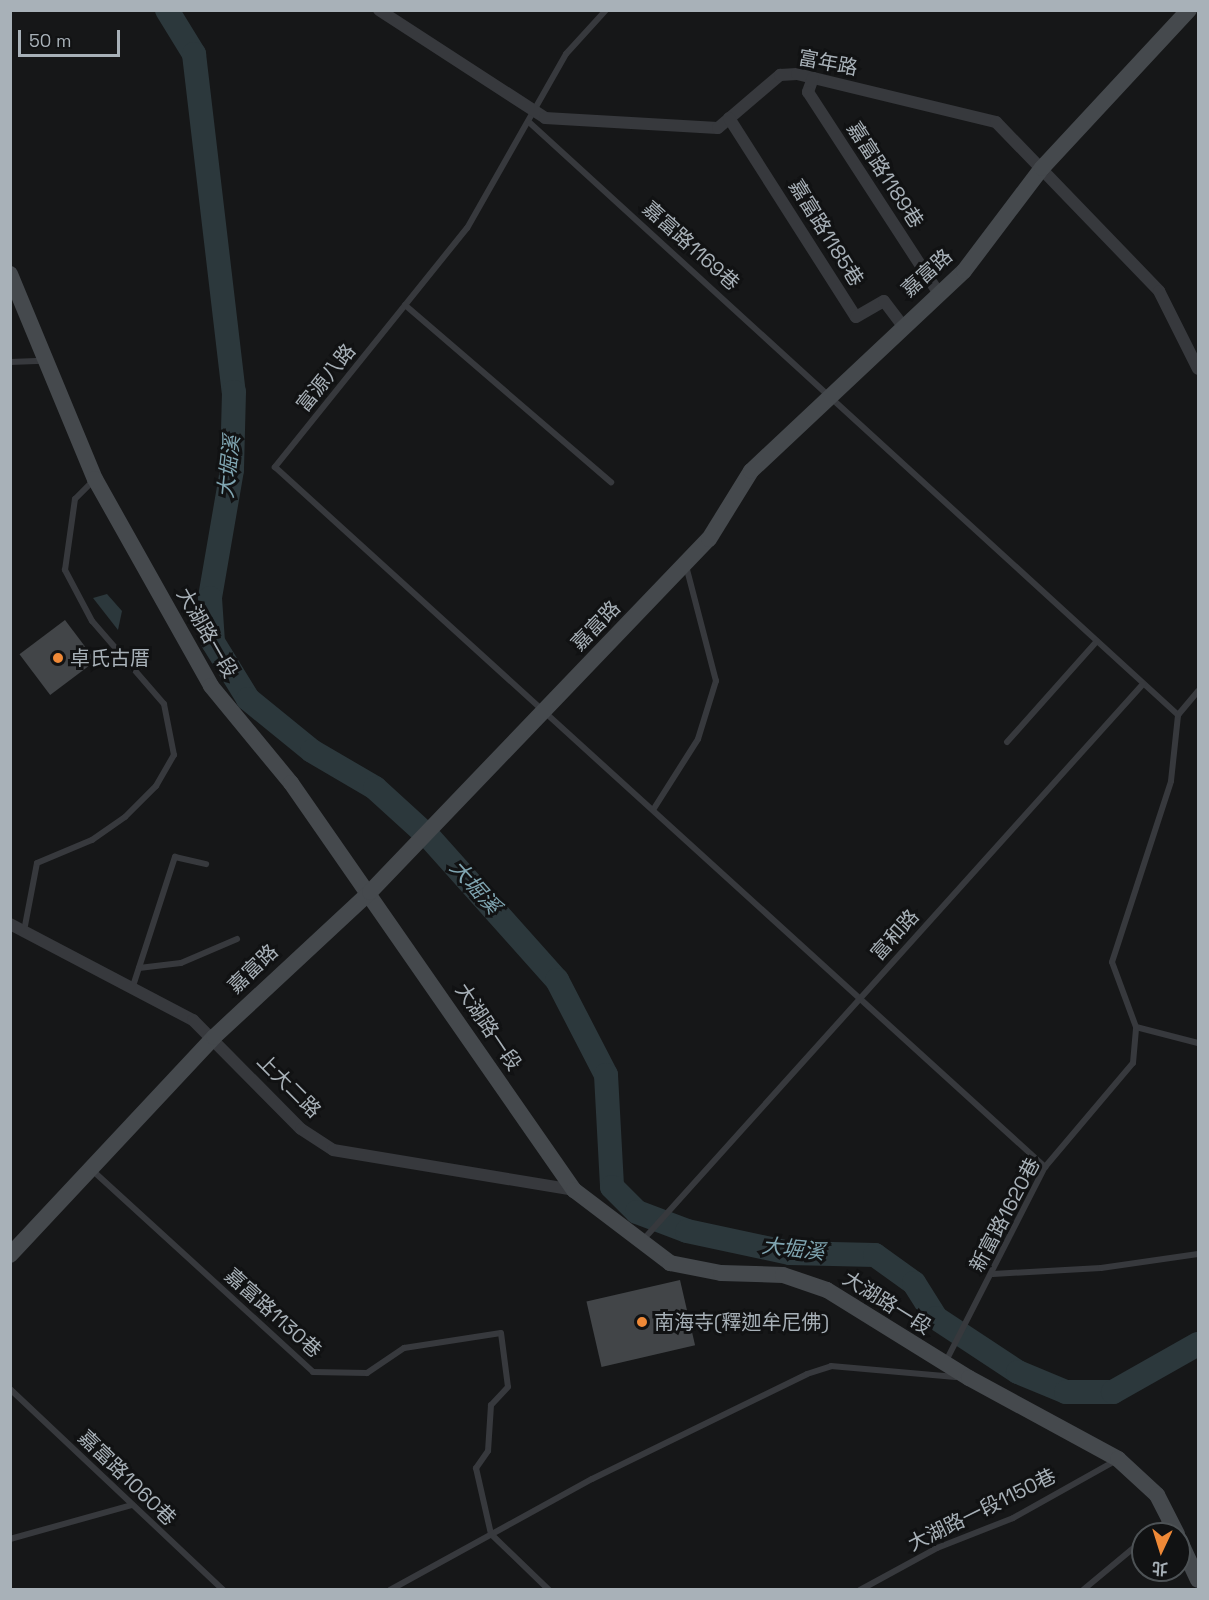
<!DOCTYPE html>
<html>
<head>
<meta charset="utf-8">
<style>
	body { margin:0 }
	#map { position:relative; width:1209px; height:1600px; overflow:hidden; background:#161718; font-family:"Space Grotesk","Noto Sans TC",sans-serif }
	div>[style] { position:absolute }
	[style*='--x'] { left:calc(var(--x)*1px); top:calc(var(--y)*1px); width:calc(var(--w)*1px); rotate:calc(var(--a)*1deg) }
	.water>* { inset:0; background:#2c383c }
	.river>* { height:24px; margin:-12px; padding:0 12px; transform-origin:12px; border-radius:12px; background:#2c383c }
	.building>* { inset:0; background:#424548; transform-origin:0 0 }
	.lane>* { height:6px; margin:-3px; padding:0 3px; transform-origin:3px; border-radius:3px; background:#37393d }
	.street>* { height:12px; margin:-6px; padding:0 6px; transform-origin:6px; border-radius:6px; background:#37393d }
	.secondary>* { height:16px; margin:-8px; padding:0 8px; transform-origin:8px; border-radius:8px; background:#45494d }
	.dots>* { width:16px; height:16px; translate:-50% -50%; box-sizing:border-box; border:3px solid #111213; border-radius:50% }
	span { translate:-50% -50%; white-space:nowrap; text-align:center; line-height:1.15; -webkit-text-stroke:6px #111213; paint-order:stroke }
	.street-label { font-size:20px; color:#a8b1b8 }
	.poi-label { font-size:20px; color:#a8b1b8 }
	.left { translate:0 -50%; text-align:left }
	.water-label { font-size:21px; color:#80a6b2; font-style:italic }
	.frame { position:absolute; inset:0; border:12px solid #a8b1b8; pointer-events:none }
	.north { position:absolute; left:1131px; top:1522px; width:60px; height:60px; box-sizing:border-box; background:#111213; border:2px solid #4d5255; border-radius:50%; rotate:184deg; font-size:16px; font-weight:700; line-height:24px; text-align:center; color:#a8b1b8 }
	.north::after { content:''; display:block; margin:auto; width:21px; height:27px; background:#ef8937; clip-path:polygon(50% 0,100% 100%,50% 72%,0 100%) }
	.scale { position:absolute; left:18px; top:30px; width:102px; height:27px; box-sizing:border-box; border:3px solid #a8b1b8; border-top:0; padding-left:8px; font-size:18px; line-height:21px; white-space:nowrap; color:#a8b1b8; -webkit-text-stroke:4px #111213; paint-order:stroke }
</style>
</head>
<body>
<div id="map">
	<div class="water">
		<i style="clip-path:polygon(107px 594px,122px 611px,118px 630px,93px 598px)"></i>
	</div>
	<div class="river">
		<i style="--x:167;--y:10;--w:52;--a:58.5"></i>
		<i style="--x:194;--y:54;--w:340;--a:83.3"></i>
		<i style="--x:234;--y:392;--w:78;--a:91.5"></i>
		<i style="--x:232;--y:470;--w:130;--a:99.8"></i>
		<i style="--x:210;--y:598;--w:44;--a:86.1"></i>
		<i style="--x:213;--y:642;--w:67;--a:58.4"></i>
		<i style="--x:248;--y:699;--w:82;--a:39.1"></i>
		<i style="--x:312;--y:751;--w:73;--a:30.4"></i>
		<i style="--x:375;--y:788;--w:74;--a:42.3"></i>
		<i style="--x:430;--y:838;--w:191;--a:48.2"></i>
		<i style="--x:557;--y:980;--w:107;--a:62.7"></i>
		<i style="--x:606;--y:1075;--w:112;--a:86.9"></i>
		<i style="--x:612;--y:1187;--w:35;--a:45"></i>
		<i style="--x:637;--y:1212;--w:53;--a:20.8"></i>
		<i style="--x:687;--y:1231;--w:105;--a:12.1"></i>
		<i style="--x:790;--y:1253;--w:85;--a:1.3"></i>
		<i style="--x:875;--y:1255;--w:48;--a:35.7"></i>
		<i style="--x:914;--y:1283;--w:41;--a:57.8"></i>
		<i style="--x:936;--y:1318;--w:98;--a:33.4"></i>
		<i style="--x:1018;--y:1372;--w:52;--a:22.6"></i>
		<i style="--x:1066;--y:1392;--w:47;--a:0"></i>
		<i style="--x:1113;--y:1392;--w:98;--a:-29.5"></i>
	</div>
	<div class="building">
		<i style="left:65px;top:620px;width:51px;height:57px;rotate:53deg"></i>
		<i style="left:680px;top:1280px;width:67px;height:96px;rotate:77deg"></i>
	</div>
	<div class="lane">
		<i style="--x:606;--y:10;--w:59;--a:132.3"></i>
		<i style="--x:566;--y:54;--w:200;--a:119.6"></i>
		<i style="--x:467;--y:228;--w:307;--a:128.8"></i>
		<i style="--x:275;--y:467;--w:1041;--a:42.27"></i>
		<i style="--x:530;--y:123;--w:878;--a:42.41"></i>
		<i style="--x:405;--y:305;--w:272;--a:40.7"></i>
		<i style="--x:10;--y:362;--w:33;--a:-2"></i>
		<i style="--x:1007;--y:742;--w:135;--a:-48.3"></i>
		<i style="--x:653;--y:810;--w:84;--a:-57.6"></i>
		<i style="--x:698;--y:739;--w:61;--a:-72.8"></i>
		<i style="--x:716;--y:681;--w:119;--a:-104.6"></i>
		<i style="--x:24;--y:931;--w:69;--a:-79.2"></i>
		<i style="--x:37;--y:863;--w:60;--a:-22.7"></i>
		<i style="--x:92;--y:840;--w:40;--a:-34.9"></i>
		<i style="--x:125;--y:817;--w:44;--a:-45"></i>
		<i style="--x:156;--y:786;--w:36;--a:-60"></i>
		<i style="--x:174;--y:755;--w:52;--a:-101.1"></i>
		<i style="--x:164;--y:704;--w:110;--a:-130.9"></i>
		<i style="--x:92;--y:621;--w:58;--a:-117.9"></i>
		<i style="--x:65;--y:570;--w:72;--a:-82"></i>
		<i style="--x:75;--y:499;--w:27;--a:-45"></i>
		<i style="--x:139;--y:968;--w:42;--a:-6.8"></i>
		<i style="--x:181;--y:963;--w:61;--a:-23.2"></i>
		<i style="--x:133;--y:986;--w:136;--a:-72"></i>
		<i style="--x:175;--y:857;--w:32;--a:13"></i>
		<i style="--x:1136;--y:1027;--w:64;--a:14.5"></i>
		<i style="--x:92;--y:1170;--w:299;--a:42.4"></i>
		<i style="--x:313;--y:1372;--w:54;--a:1.1"></i>
		<i style="--x:367;--y:1373;--w:45;--a:-34"></i>
		<i style="--x:404;--y:1348;--w:98;--a:-8.8"></i>
		<i style="--x:501;--y:1333;--w:54;--a:82.6"></i>
		<i style="--x:508;--y:1387;--w:25;--a:133"></i>
		<i style="--x:491;--y:1405;--w:46;--a:93.7"></i>
		<i style="--x:488;--y:1451;--w:21;--a:125"></i>
		<i style="--x:476;--y:1468;--w:68;--a:77.2"></i>
		<i style="--x:491;--y:1534;--w:81;--a:44"></i>
		<i style="--x:642;--y:1241;--w:749;--a:-48.03"></i>
		<i style="--x:993;--y:1274;--w:108;--a:-3.2"></i>
		<i style="--x:1101;--y:1268;--w:98;--a:-8.2"></i>
		<i style="--x:945;--y:1363;--w:220;--a:-63"></i>
		<i style="--x:1045;--y:1167;--w:136;--a:-49.8"></i>
		<i style="--x:1133;--y:1063;--w:36;--a:-85"></i>
		<i style="--x:1136;--y:1027;--w:69;--a:-110.3"></i>
		<i style="--x:1112;--y:962;--w:190;--a:-71.9"></i>
		<i style="--x:1171;--y:781;--w:66;--a:-83.9"></i>
		<i style="--x:1178;--y:715;--w:31;--a:-50"></i>
		<i style="--x:10;--y:1389;--w:293;--a:43.3"></i>
		<i style="--x:1151;--y:1534;--w:23;--a:-40"></i>
		<i style="--x:10;--y:1539;--w:127;--a:-15.6"></i>
		<i style="--x:390;--y:1590;--w:230;--a:-28.8"></i>
		<i style="--x:592;--y:1479;--w:239;--a:-26"></i>
		<i style="--x:807;--y:1374;--w:25;--a:-18"></i>
		<i style="--x:831;--y:1366;--w:125;--a:5"></i>
		<i style="--x:860;--y:1590;--w:88;--a:-28.6"></i>
		<i style="--x:937;--y:1548;--w:82;--a:-21.5"></i>
		<i style="--x:1013;--y:1518;--w:117;--a:-29.2"></i>
		<i style="--x:1083;--y:1590;--w:78;--a:-39.8"></i>
	</div>
	<div class="street">
		<i style="--x:379;--y:10;--w:198;--a:33"></i>
		<i style="--x:545;--y:118;--w:173;--a:3.3"></i>
		<i style="--x:718;--y:128;--w:82;--a:-40.5"></i>
		<i style="--x:780;--y:75;--w:17;--a:-3"></i>
		<i style="--x:797;--y:74;--w:205;--a:13.6"></i>
		<i style="--x:996;--y:122;--w:235;--a:46"></i>
		<i style="--x:1159;--y:291;--w:87;--a:63.4"></i>
		<i style="--x:813;--y:78;--w:15;--a:110"></i>
		<i style="--x:808;--y:92;--w:239;--a:57"></i>
		<i style="--x:729;--y:118;--w:236;--a:57.5"></i>
		<i style="--x:856;--y:317;--w:32;--a:-30"></i>
		<i style="--x:884;--y:301;--w:30;--a:53"></i>
		<i style="--x:10;--y:924;--w:207;--a:27.7"></i>
		<i style="--x:193;--y:1020;--w:153;--a:45.3"></i>
		<i style="--x:301;--y:1129;--w:38;--a:33"></i>
		<i style="--x:333;--y:1150;--w:244;--a:9.4"></i>
	</div>
	<div class="secondary">
		<i style="--x:10;--y:274;--w:222;--a:67.5"></i>
		<i style="--x:95;--y:479;--w:237;--a:60.7"></i>
		<i style="--x:211;--y:686;--w:126;--a:50.5"></i>
		<i style="--x:291;--y:783;--w:496;--a:55.2"></i>
		<i style="--x:574;--y:1190;--w:121;--a:37.2"></i>
		<i style="--x:670;--y:1263;--w:52;--a:11.1"></i>
		<i style="--x:721;--y:1273;--w:62;--a:1.8"></i>
		<i style="--x:783;--y:1275;--w:46;--a:18.8"></i>
		<i style="--x:827;--y:1290;--w:167;--a:31.8"></i>
		<i style="--x:969;--y:1378;--w:170;--a:28.5"></i>
		<i style="--x:1118;--y:1459;--w:53;--a:42.7"></i>
		<i style="--x:1157;--y:1495;--w:44;--a:62.9"></i>
		<i style="--x:10;--y:1255;--w:299;--a:-46.9"></i>
		<i style="--x:214;--y:1037;--w:213;--a:-42.9"></i>
		<i style="--x:370;--y:892;--w:489;--a:-46.2"></i>
		<i style="--x:709;--y:539;--w:80;--a:-58.3"></i>
		<i style="--x:751;--y:471;--w:292;--a:-43.2"></i>
		<i style="--x:964;--y:271;--w:129;--a:-52.9"></i>
		<i style="--x:1042;--y:168;--w:216;--a:-47.1"></i>
		<i style="--x:1179;--y:1539;--w:45;--a:65.1"></i>
	</div>
	<div class="dots">
		<i style="left:58px;top:658px;background:#ef8937"></i>
		<i style="left:642px;top:1322px;background:#ef8937"></i>
	</div>
	<div class="street-label">
		<span style="left:828px;top:63px;rotate:11deg">富年路</span>
		<span style="left:885px;top:175px;rotate:57deg">嘉富路1189巷</span>
		<span style="left:826px;top:233px;rotate:58deg">嘉富路1185巷</span>
		<span style="left:691px;top:246px;rotate:42deg">嘉富路1169巷</span>
		<span style="left:927px;top:273px;rotate:-42deg">嘉富路</span>
		<span style="left:326px;top:378px;rotate:-51deg">富源八路</span>
		<span style="left:596px;top:626px;rotate:-46deg">嘉富路</span>
		<span style="left:207px;top:633px;rotate:60deg">大湖路一段</span>
		<span style="left:895px;top:935px;rotate:-48deg">富和路</span>
		<span style="left:253px;top:969px;rotate:-44deg">嘉富路</span>
		<span style="left:488px;top:1027px;rotate:56deg">大湖路一段</span>
		<span style="left:289px;top:1086px;rotate:45deg">上大二路</span>
		<span style="left:1005px;top:1215px;rotate:-62deg">新富路1620巷</span>
		<span style="left:887px;top:1303px;rotate:32deg">大湖路一段</span>
		<span style="left:273px;top:1313px;rotate:42deg">嘉富路1130巷</span>
		<span style="left:127px;top:1478px;rotate:44deg">嘉富路1060巷</span>
		<span style="left:982px;top:1510px;rotate:-26deg">大湖路一段1150巷</span>
	</div>
	<div class="poi-label">
		<span class="left" style="left:70px;top:658px">卓氏古厝</span>
		<span class="left" style="left:654px;top:1322px">南海寺(釋迦牟尼佛)</span>
	</div>
	<div class="water-label">
		<span style="left:229px;top:467px;rotate:-84deg">大堀溪</span>
		<span style="left:475px;top:887px;rotate:48deg">大堀溪</span>
		<span style="left:793px;top:1249px;rotate:6deg">大堀溪</span>
	</div>
	<div class="frame"></div>
	<div class="north">北</div>
	<div class="scale">50 m</div>
</div>
</body>
</html>
